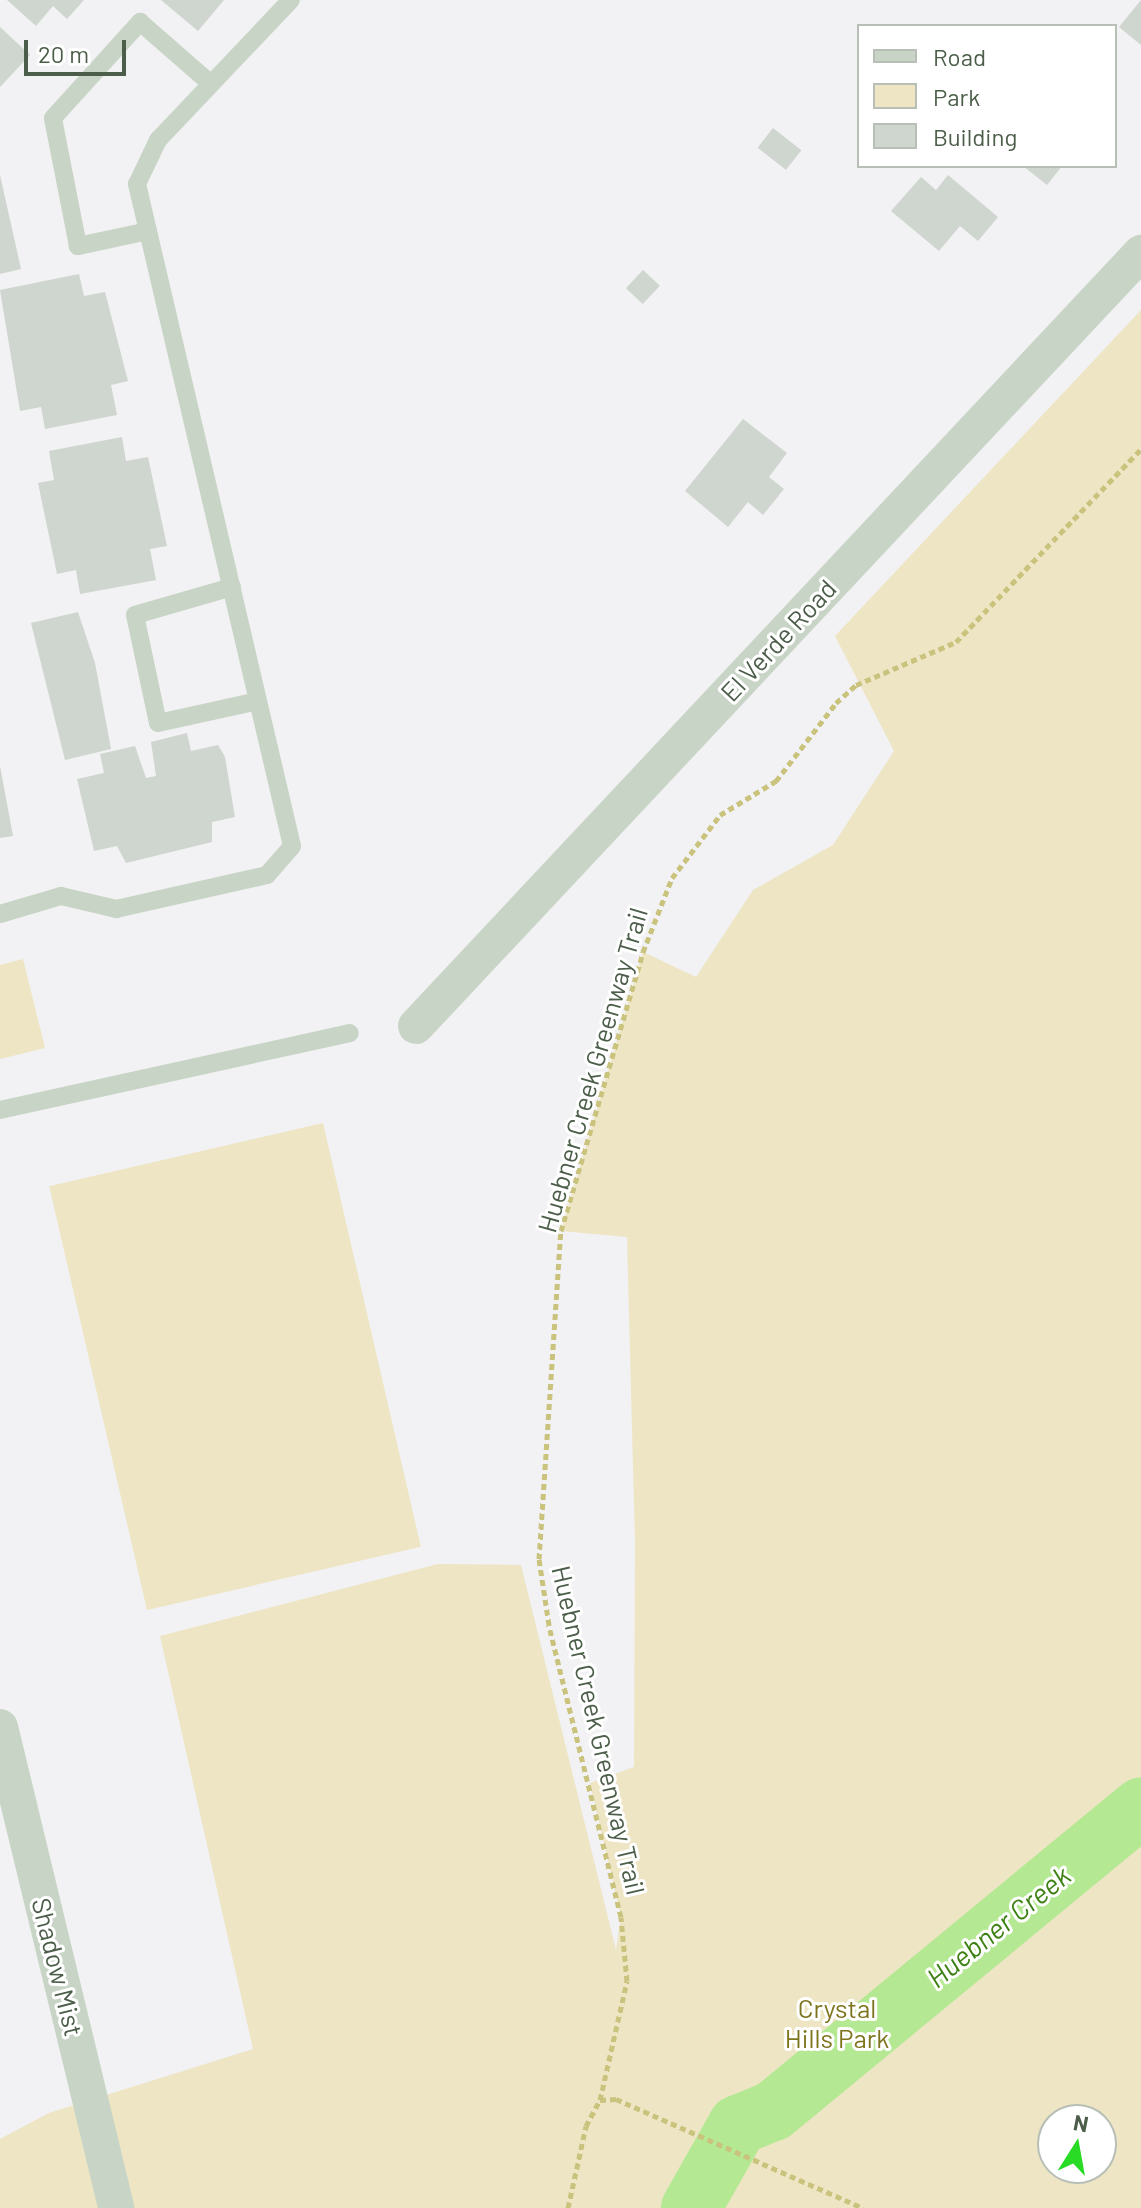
<!DOCTYPE html>
<html>
<head>
<meta charset="utf-8">
<style>
	body { margin:0 }
	#map { position:relative; width:1141px; height:2208px; overflow:hidden; background:#f2f1f3; font-family:Barlow,sans-serif }
	div>[style] { position:absolute }
	[style*='--x'] { left:calc(var(--x)*1px); top:calc(var(--y)*1px); width:calc(var(--w)*1px); rotate:calc(var(--a)*1deg) }
	.green>* { inset:0; background:#ede5c3; transform-origin:0 0 }
	.river>* { height:60px; margin:-30px; padding:0 30px; transform-origin:30px; border-radius:30px; background:#b4e893 }
	.building>* { inset:0; background:#cfd5cf; transform-origin:0 0 }
	.path>* { height:5px; margin-top:-2.5px; transform-origin:0; background:repeating-linear-gradient(90deg,#cac37d 0 6px,transparent 0 10px) }
	.service>* { height:18px; margin:-9px; padding:0 9px; transform-origin:9px; border-radius:9px; background:#c8d5c6 }
	.minor>* { height:36px; margin:-18px; padding:0 18px; transform-origin:18px; border-radius:18px; background:#c8d5c6 }
	span { translate:-50% -50%; white-space:nowrap; text-align:center; line-height:1.15; -webkit-text-stroke:6px #fff; paint-order:stroke }
	.street-label { font-size:26px; color:#4c5e4a }
	.park-label { font-size:26px; color:#7d741d }
	.water-label { font-size:28px; color:#3d8114; font-style:italic }
	.legend { position:absolute; left:857px; top:24px; width:260px; height:144px; box-sizing:border-box; background:#fff; border:2px solid #b7bfb7; margin:0; padding:10px 14px; list-style:none; font-size:24px; color:#4c5e4a }
	.legend li { display:flex; align-items:center; gap:16px; height:40px }
	.legend b { width:40px; border:2px solid #b7bfb7 }
	.north { position:absolute; left:1037px; top:2104px; width:80px; height:80px; box-sizing:border-box; background:#fff; border:2px solid #b7bfb7; border-radius:50%; rotate:11deg; font-size:22px; font-weight:700; line-height:32px; text-align:center; color:#4c5e4a }
	.north::after { content:''; display:block; margin:auto; width:28px; height:36px; background:#29db24; clip-path:polygon(50% 0,100% 100%,50% 72%,0 100%) }
	.scale { position:absolute; left:24px; top:40px; width:102px; height:36px; box-sizing:border-box; border:4px solid #4c5e4a; border-top:0; padding-left:10px; font-size:24px; line-height:28px; white-space:nowrap; color:#4c5e4a; -webkit-text-stroke:6px #fff; paint-order:stroke }
</style>
</head>
<body>
<div id="map">
	<div class="green">
		<i style="clip-path:polygon(evenodd,1141px 310px,1141px 2208px,0 2208px,0 2139px,49px 2113px,253px 2049px,160px 1636px,438px 1564px,521px 1565px,616px 1950px,621px 1917px,590px 1783px,634px 1767px,635px 1542px,627px 1237px,561px 1231px,643px 952px,696px 977px,753px 890px,833px 845px,894px 751px,835px 636px,1141px 310px,1053px 2120px,1101px 2120px,1101px 2168px,1053px 2168px,1053px 2120px)"></i>
		<i style="clip-path:polygon(23px 959px,45px 1048px,0 1059px,0 965px)"></i>
		<i style="left:323px;top:1123px;width:435px;height:281px;rotate:77deg"></i>
	</div>
	<div class="river">
		<i style="--x:691;--y:2208;--w:95;--a:-60.5"></i>
		<i style="--x:738;--y:2125;--w:38;--a:-22"></i>
		<i style="--x:773;--y:2111;--w:477;--a:-39.5"></i>
	</div>
	<div class="building">
		<i style="clip-path:polygon(7px 0,84px 0,67px 19px,53px 6px,36px 26px)"></i>
		<i style="clip-path:polygon(161px 0,224px 0,198px 31px)"></i>
		<i style="clip-path:polygon(1141px 0,1141px 45px,1119px 27px)"></i>
		<i style="clip-path:polygon(0 27px,30px 55px,0 87px)"></i>
		<i style="left:773px;top:128px;width:36px;height:25px;rotate:38deg"></i>
		<i style="clip-path:polygon(1023px 166px,1062px 166px,1047px 185px)"></i>
		<i style="clip-path:polygon(0 175px,21px 269px,0 274px)"></i>
		<i style="clip-path:polygon(948px 175px,998px 217px,978px 241px,960px 226px,939px 251px,891px 211px,921px 177px,936px 190px)"></i>
		<i style="left:643px;top:270px;width:23px;height:25px;rotate:43deg"></i>
		<i style="clip-path:polygon(79px 274px,84px 296px,105px 292px,128px 381px,111px 385px,117px 415px,45px 429px,41px 407px,20px 411px,0 290px)"></i>
		<i style="clip-path:polygon(743px 419px,787px 453px,769px 477px,784px 489px,763px 515px,748px 502px,728px 527px,685px 491px)"></i>
		<i style="clip-path:polygon(122px 437px,126px 461px,148px 457px,167px 546px,150px 549px,156px 580px,80px 594px,76px 570px,57px 574px,38px 483px,54px 480px,49px 451px)"></i>
		<i style="clip-path:polygon(78px 612px,95px 663px,111px 749px,65px 760px,31px 623px)"></i>
		<i style="clip-path:polygon(187px 733px,191px 751px,218px 745px,225px 757px,235px 817px,212px 822px,212px 842px,126px 863px,117px 846px,94px 851px,77px 779px,104px 773px,100px 754px,135px 746px,146px 778px,156px 776px,151px 742px)"></i>
		<i style="clip-path:polygon(0 766px,13px 836px,0 838px)"></i>
	</div>
	<div class="path">
		<i style="--x:600;--y:2100;--w:122;--a:-77.2"></i>
		<i style="--x:627;--y:1981;--w:64;--a:-95.4"></i>
		<i style="--x:621;--y:1917;--w:301;--a:-103.9"></i>
		<i style="--x:549;--y:1625;--w:67;--a:-98.6"></i>
		<i style="--x:539;--y:1559;--w:329;--a:-86.2"></i>
		<i style="--x:561;--y:1231;--w:291;--a:-73.6"></i>
		<i style="--x:643;--y:952;--w:79;--a:-68.6"></i>
		<i style="--x:672;--y:878;--w:79;--a:-52.7"></i>
		<i style="--x:720;--y:815;--w:66;--a:-31.3"></i>
		<i style="--x:776;--y:781;--w:98;--a:-52.4"></i>
		<i style="--x:836;--y:703;--w:27;--a:-42"></i>
		<i style="--x:856;--y:685;--w:109;--a:-23.3"></i>
		<i style="--x:956;--y:642;--w:267;--a:-46.2"></i>
		<i style="--x:568;--y:2208;--w:84;--a:-77.6"></i>
		<i style="--x:586;--y:2126;--w:30;--a:-62"></i>
		<i style="--x:600;--y:2100;--w:16;--a:-4"></i>
		<i style="--x:616;--y:2099;--w:270;--a:23.8"></i>
	</div>
	<div class="service">
		<i style="--x:148;--y:231;--w:72;--a:167.9"></i>
		<i style="--x:78;--y:246;--w:130;--a:-101.1"></i>
		<i style="--x:53;--y:118;--w:130;--a:-47.8"></i>
		<i style="--x:140;--y:22;--w:94;--a:41.1"></i>
		<i style="--x:232;--y:587;--w:101;--a:163.9"></i>
		<i style="--x:135;--y:615;--w:110;--a:78"></i>
		<i style="--x:158;--y:723;--w:102;--a:-12.4"></i>
		<i style="--x:0;--y:914;--w:64;--a:-16.4"></i>
		<i style="--x:61;--y:896;--w:57;--a:13.3"></i>
		<i style="--x:116;--y:909;--w:155;--a:-12.7"></i>
		<i style="--x:267;--y:875;--w:38;--a:-49"></i>
		<i style="--x:292;--y:846;--w:680;--a:-103.18"></i>
		<i style="--x:137;--y:184;--w:49;--a:-64.5"></i>
		<i style="--x:158;--y:140;--w:193;--a:-46.5"></i>
		<i style="--x:0;--y:1110;--w:358;--a:-12.4"></i>
	</div>
	<div class="minor">
		<i style="--x:416;--y:1026;--w:1060;--a:-46.84"></i>
		<i style="--x:0;--y:1727;--w:495;--a:76.4"></i>
	</div>
	<div class="street-label">
		<span style="left:778px;top:640px;rotate:-47deg">El Verde Road</span>
		<span style="left:592px;top:1070px;rotate:-74deg">Huebner Creek Greenway Trail</span>
		<span style="left:599px;top:1730px;rotate:77deg">Huebner Creek Greenway Trail</span>
		<span style="left:58px;top:1967px;rotate:76deg">Shadow Mist</span>
	</div>
	<div class="park-label">
		<span style="left:837px;top:2023px">Crystal<br>Hills Park</span>
	</div>
	<div class="water-label">
		<span style="left:998px;top:1926px;rotate:-39deg">Huebner Creek</span>
	</div>
	<ul class="legend">
	<li><b style="height:10px;background:#c8d5c6"></b>Road</li>
	<li><b style="height:22px;background:#ede5c3"></b>Park</li>
	<li><b style="height:22px;background:#cfd5cf"></b>Building</li>
	</ul>
	<div class="north">N</div>
	<div class="scale">20 m</div>
</div>
</body>
</html>
